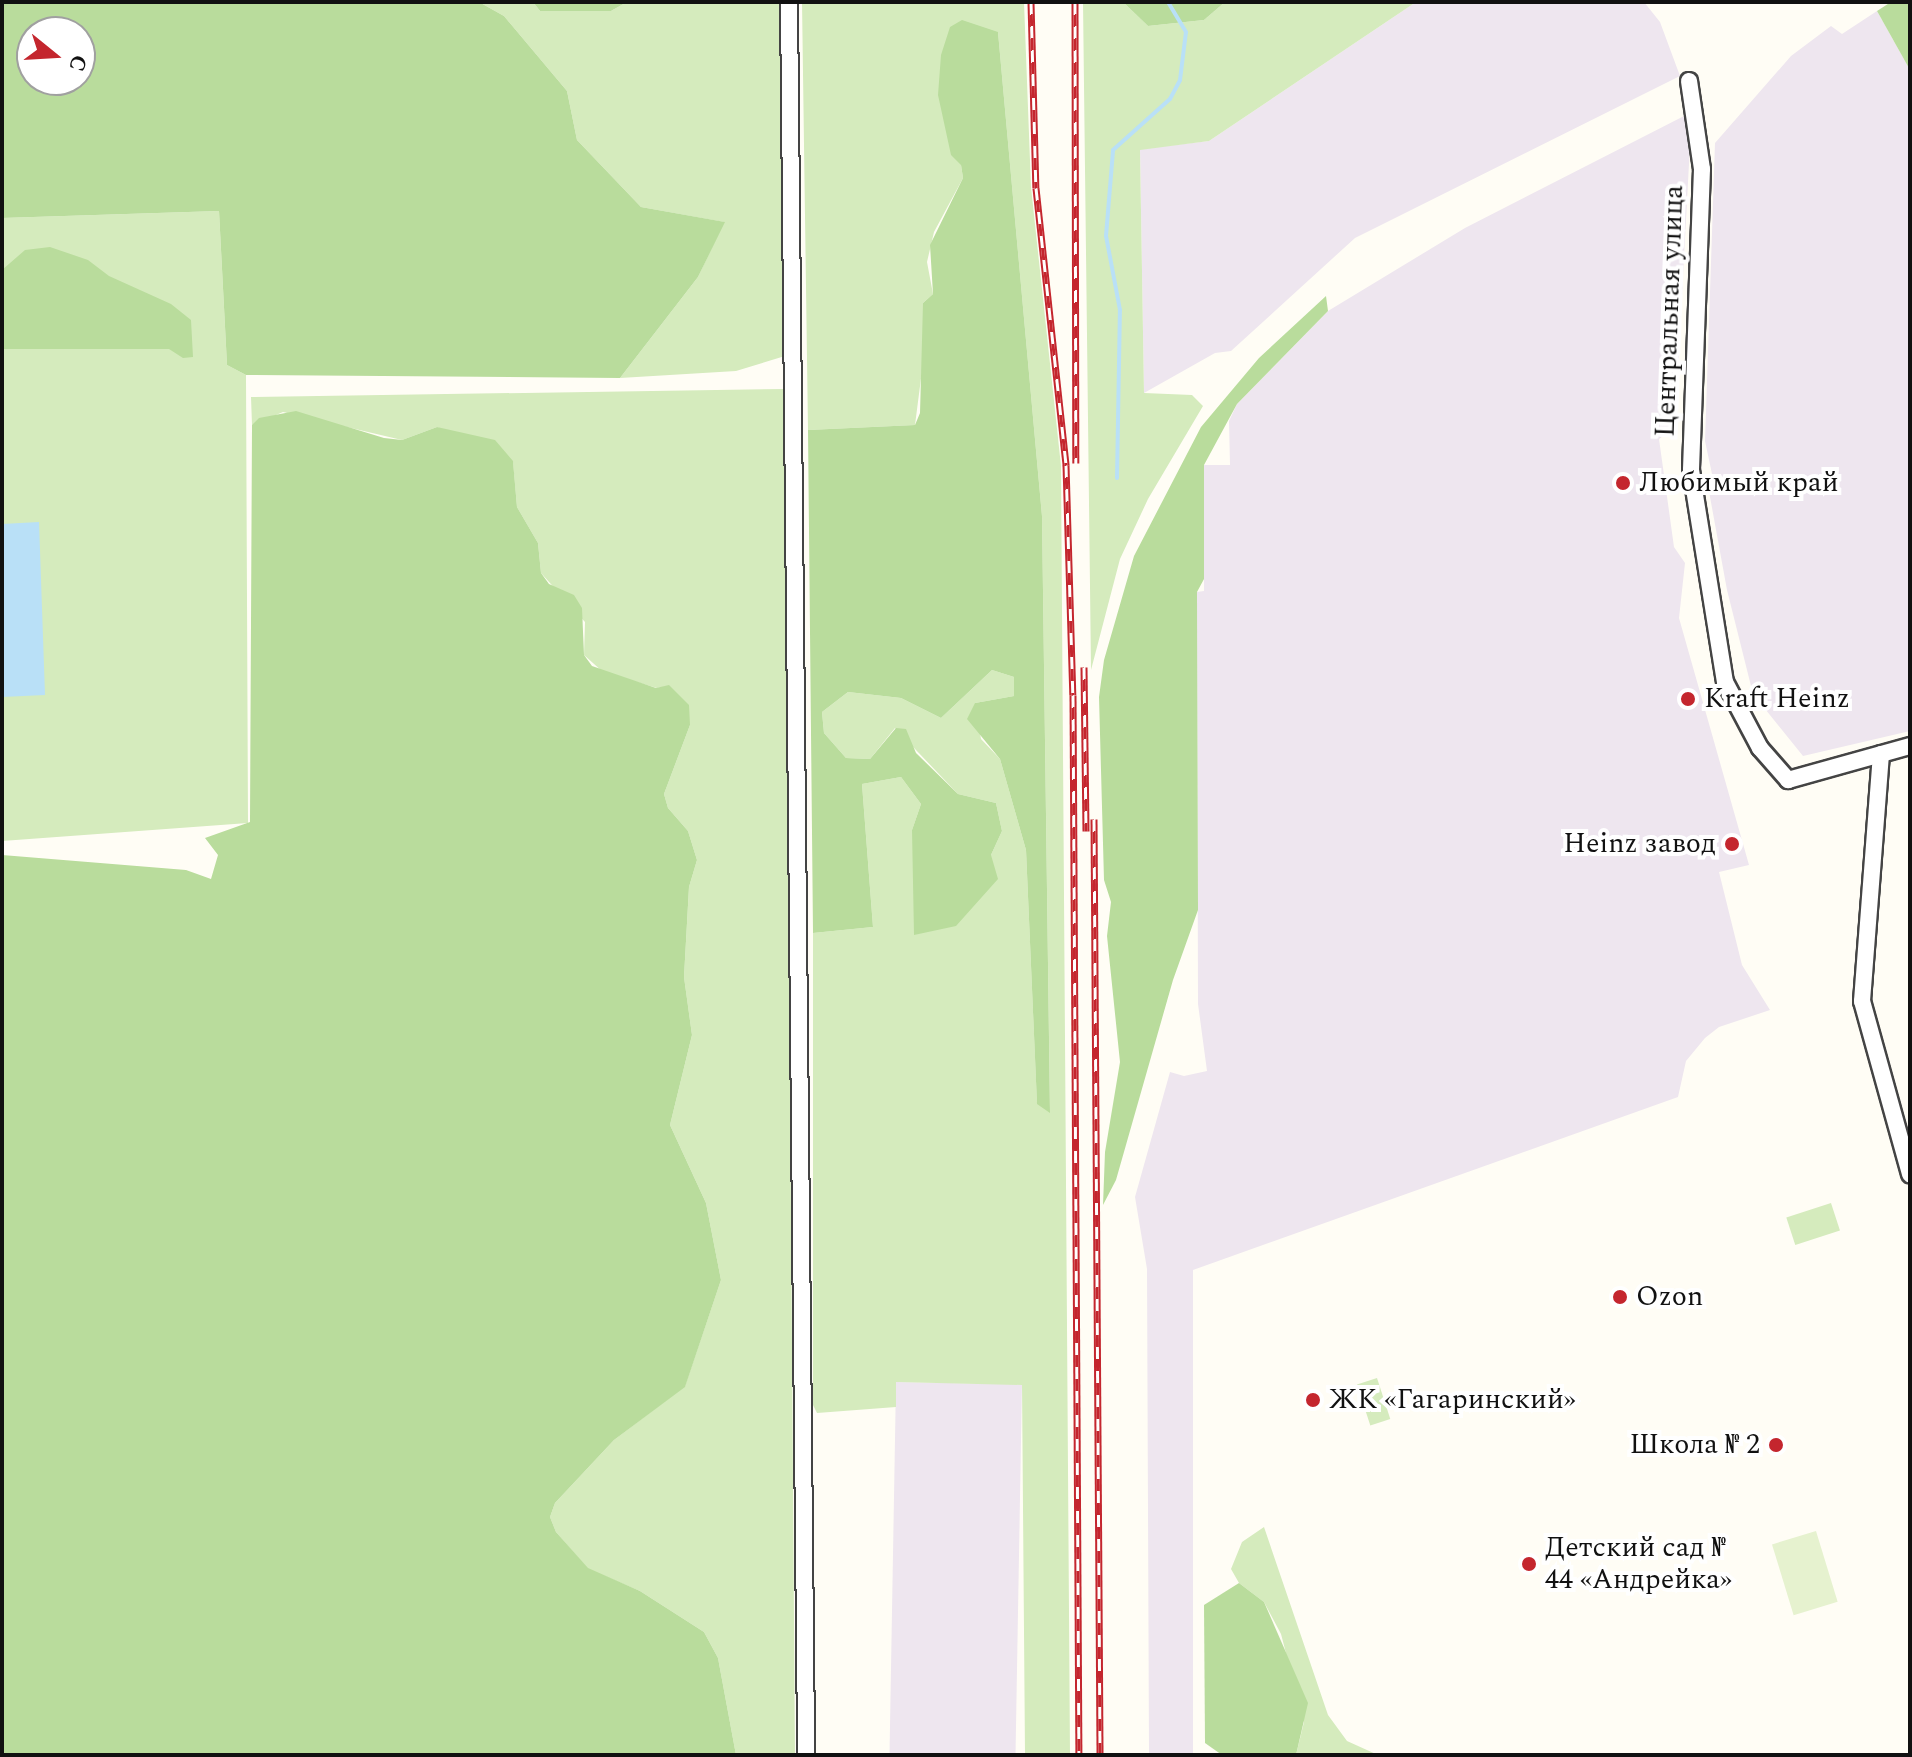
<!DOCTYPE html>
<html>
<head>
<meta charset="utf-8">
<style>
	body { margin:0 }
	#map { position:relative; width:1912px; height:1757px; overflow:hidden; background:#fffdf5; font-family:Spectral,serif }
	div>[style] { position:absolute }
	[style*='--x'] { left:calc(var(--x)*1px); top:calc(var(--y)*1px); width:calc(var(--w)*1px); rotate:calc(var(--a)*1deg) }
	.industrial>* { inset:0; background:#eee6ef; transform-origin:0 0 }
	.green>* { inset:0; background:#d5ebbd; transform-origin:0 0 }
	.forest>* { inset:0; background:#b9dc9c }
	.pitch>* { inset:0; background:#e6f2cf; transform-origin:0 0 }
	.water>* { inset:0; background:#b9e0f7 }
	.stream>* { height:4px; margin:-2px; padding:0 2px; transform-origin:2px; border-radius:2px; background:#b9e0f7 }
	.roads { filter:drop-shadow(2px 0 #444) drop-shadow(-2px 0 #444) drop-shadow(0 2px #444) drop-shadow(0 -2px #444) }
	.minor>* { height:16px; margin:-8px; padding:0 8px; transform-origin:8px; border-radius:8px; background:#fff }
	.rail>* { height:7px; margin-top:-3.5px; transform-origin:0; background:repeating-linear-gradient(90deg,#fff 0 12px,#c4262e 0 24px); box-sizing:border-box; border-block:2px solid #c4262e }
	.dots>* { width:22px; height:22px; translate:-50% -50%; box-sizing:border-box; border:4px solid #fff; border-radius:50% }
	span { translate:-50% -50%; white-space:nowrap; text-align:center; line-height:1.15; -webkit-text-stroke:8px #fff; paint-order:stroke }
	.street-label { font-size:28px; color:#111 }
	.poi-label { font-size:28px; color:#111 }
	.left { translate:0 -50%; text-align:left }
	.right { translate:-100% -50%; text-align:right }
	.frame { position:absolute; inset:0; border:4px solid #111; pointer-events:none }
	.north { position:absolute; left:16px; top:16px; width:80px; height:80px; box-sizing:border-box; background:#fff; border:2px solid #a0a0a0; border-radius:50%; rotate:108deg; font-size:22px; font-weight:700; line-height:32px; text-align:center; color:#111 }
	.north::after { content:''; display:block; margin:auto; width:28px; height:36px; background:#c4262e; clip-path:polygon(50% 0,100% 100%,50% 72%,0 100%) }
</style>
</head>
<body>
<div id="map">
	<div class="industrial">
		<i style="clip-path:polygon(1416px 2px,1644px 2px,1660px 22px,1680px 76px,1355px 238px,1231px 351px,1215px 353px,1144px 393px,1140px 149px,1209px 141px)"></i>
		<i style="clip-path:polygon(1877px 11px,1910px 70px,1910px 731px,1803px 756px,1753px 694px,1727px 590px,1706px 475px,1712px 474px,1705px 441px,1715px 143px,1791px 56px,1831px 26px,1842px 34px)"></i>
		<i style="clip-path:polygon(1686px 115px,1691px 126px,1675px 427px,1659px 439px,1674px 547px,1685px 563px,1679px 618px,1749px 865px,1719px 872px,1742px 965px,1770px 1010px,1719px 1027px,1705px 1038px,1686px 1061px,1678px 1097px,1193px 1270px,1193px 1755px,1149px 1755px,1147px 1269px,1135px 1197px,1170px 1072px,1184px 1076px,1207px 1071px,1198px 1004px,1197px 592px,1204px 591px,1204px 465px,1230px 465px,1229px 421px,1237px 404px,1328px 311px,1465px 228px)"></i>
		<i style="left:896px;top:1382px;width:126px;height:373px;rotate:1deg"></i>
	</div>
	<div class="green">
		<i style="clip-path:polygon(479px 2px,533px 2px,540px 11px,611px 11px,627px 2px,780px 2px,791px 229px,785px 356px,736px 371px,620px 378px,698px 277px,724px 222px,641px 207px,577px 140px,567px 91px,504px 16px)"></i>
		<i style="clip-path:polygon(802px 2px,1024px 2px,1031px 187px,1061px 466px,1070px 1755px,1025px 1755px,1022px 1385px,896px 1382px,896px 1407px,817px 1413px,813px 1405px,813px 933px,873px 927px,862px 784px,901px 777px,921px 804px,912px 830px,991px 855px,1002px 831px,996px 803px,958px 794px,895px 728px,870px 759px,846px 758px,824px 733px,822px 712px,848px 692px,901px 698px,941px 718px,992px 670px,1014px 677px,1014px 696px,975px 703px,981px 739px,1000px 759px,1026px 850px,1037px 1103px,1050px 1112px,1042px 516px,998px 32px,961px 165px,963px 178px,934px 232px,927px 262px,933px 294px,923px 303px,924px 355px,915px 425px,808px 430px)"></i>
		<i style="clip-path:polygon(1083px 2px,1123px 2px,1148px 26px,1204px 20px,1225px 2px,1416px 2px,1209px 141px,1140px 150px,1144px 393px,1192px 395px,1203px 406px,1148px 499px,1120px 559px,1091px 670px)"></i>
		<i style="clip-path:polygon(219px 211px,227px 365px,246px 375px,248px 823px,2px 841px,2px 218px)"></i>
		<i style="clip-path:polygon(785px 389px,795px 1755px,736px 1755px,718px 1658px,704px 1632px,640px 1591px,588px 1569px,556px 1532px,550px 1517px,555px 1503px,614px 1440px,685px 1386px,721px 1280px,706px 1203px,670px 1125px,692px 1035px,684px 977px,689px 887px,697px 860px,688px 831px,668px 808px,664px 794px,690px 725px,669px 686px,657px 688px,603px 672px,584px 655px,585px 622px,541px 573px,538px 543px,517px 507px,513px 462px,437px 427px,402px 440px,283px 412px,252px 425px,251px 397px)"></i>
		<i style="left:1831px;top:1203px;width:29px;height:47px;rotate:72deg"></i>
		<i style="left:1377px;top:1378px;width:43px;height:21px;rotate:72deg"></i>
		<i style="clip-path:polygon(1264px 1527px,1328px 1715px,1347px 1741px,1378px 1755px,1296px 1755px,1304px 1722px,1281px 1634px,1264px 1602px,1239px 1583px,1231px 1569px,1242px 1542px)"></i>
	</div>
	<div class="forest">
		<i style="clip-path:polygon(evenodd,2px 2px,479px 2px,504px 16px,567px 91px,577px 140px,641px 207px,725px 222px,698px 277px,620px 378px,246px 375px,227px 365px,219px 211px,2px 218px,2px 2px,80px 32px,80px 80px,32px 80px,32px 32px,80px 32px)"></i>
		<i style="clip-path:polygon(533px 2px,627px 2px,611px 11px,540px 11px)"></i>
		<i style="clip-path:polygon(1123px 2px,1225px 2px,1204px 20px,1148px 26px)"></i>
		<i style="clip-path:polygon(1891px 2px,1910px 2px,1910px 70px,1877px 11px)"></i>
		<i style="clip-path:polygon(962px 20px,998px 32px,1042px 516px,1050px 1113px,1037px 1104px,1026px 850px,1000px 759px,967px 719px,975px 703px,1014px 696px,1014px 677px,992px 670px,941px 718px,901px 698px,848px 692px,822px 712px,824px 733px,846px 758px,870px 759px,896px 728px,906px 729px,916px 753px,958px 794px,996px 803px,1002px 831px,991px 855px,998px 879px,956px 926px,914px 935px,912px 830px,921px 804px,901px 777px,862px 784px,873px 927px,813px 933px,808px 430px,915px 425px,920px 413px,923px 303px,933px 294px,930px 245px,963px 178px,961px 165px,951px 155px,938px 95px,941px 55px,950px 27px)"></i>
		<i style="clip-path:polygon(50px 247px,88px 260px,109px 276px,171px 304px,191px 320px,193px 357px,183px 358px,169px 349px,2px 349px,2px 270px,25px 250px)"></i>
		<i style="clip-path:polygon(1326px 296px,1328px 311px,1237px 404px,1204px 465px,1204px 579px,1197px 592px,1198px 910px,1173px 980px,1116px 1180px,1103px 1205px,1105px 1152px,1120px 1062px,1107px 936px,1111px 902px,1104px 880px,1099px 697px,1104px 660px,1134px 556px,1201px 427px,1259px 358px)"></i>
		<i style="clip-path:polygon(296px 411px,384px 438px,402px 440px,437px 427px,495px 440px,513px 461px,517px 507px,538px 543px,541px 573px,549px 584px,574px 595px,582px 608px,584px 655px,592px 666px,656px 688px,669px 685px,689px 705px,690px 725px,664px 794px,668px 808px,688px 831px,697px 860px,689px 887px,684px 977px,692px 1035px,670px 1125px,706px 1203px,721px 1280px,685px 1387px,614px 1440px,555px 1503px,550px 1517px,556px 1532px,588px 1568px,640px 1591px,704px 1632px,718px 1658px,736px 1755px,2px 1755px,2px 855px,186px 870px,211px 879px,218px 855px,205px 838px,250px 822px,252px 425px,259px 418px)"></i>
		<i style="clip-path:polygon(1239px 1583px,1264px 1602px,1308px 1703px,1296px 1755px,1222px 1755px,1205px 1743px,1204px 1605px)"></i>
	</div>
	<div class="pitch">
		<i style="left:1816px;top:1531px;width:74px;height:46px;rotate:73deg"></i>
	</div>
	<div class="water">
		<i style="clip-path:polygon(39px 522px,45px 695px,2px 697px,2px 524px)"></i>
	</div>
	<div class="stream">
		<i style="--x:1117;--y:478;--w:168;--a:-89"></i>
		<i style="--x:1120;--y:310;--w:75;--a:-100.7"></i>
		<i style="--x:1106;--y:236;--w:86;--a:-85.3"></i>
		<i style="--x:1113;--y:150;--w:76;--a:-41.8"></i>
		<i style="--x:1170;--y:99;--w:21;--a:-62"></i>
		<i style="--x:1180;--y:80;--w:48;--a:-82.9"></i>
		<i style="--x:1186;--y:32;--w:35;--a:-121"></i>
	</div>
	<div class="roads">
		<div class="minor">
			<i style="--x:789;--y:2;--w:1753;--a:89.44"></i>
			<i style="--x:1689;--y:81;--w:89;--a:81.6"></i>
			<i style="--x:1702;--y:169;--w:301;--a:92.1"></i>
			<i style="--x:1691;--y:470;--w:215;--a:80.9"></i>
			<i style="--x:1725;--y:682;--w:75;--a:62.1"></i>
			<i style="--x:1760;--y:748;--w:43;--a:48.8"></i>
			<i style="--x:1788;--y:780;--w:127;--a:-15.6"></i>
			<i style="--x:1881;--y:754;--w:248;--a:94.4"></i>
			<i style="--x:1862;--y:1001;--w:180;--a:74.5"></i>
		</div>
	</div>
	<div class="rail">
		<i style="--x:1031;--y:2;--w:186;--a:88.5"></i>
		<i style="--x:1036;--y:188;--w:279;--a:83.8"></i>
		<i style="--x:1066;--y:465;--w:230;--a:88.3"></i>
		<i style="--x:1073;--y:695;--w:1060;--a:89.68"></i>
		<i style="--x:1075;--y:2;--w:461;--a:89.9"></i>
		<i style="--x:1084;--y:667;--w:164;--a:89.3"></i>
		<i style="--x:1094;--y:819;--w:936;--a:89.63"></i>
	</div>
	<div class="dots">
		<i style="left:1623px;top:483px;background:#c4262e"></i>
		<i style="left:1688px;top:699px;background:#c4262e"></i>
		<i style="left:1732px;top:844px;background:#c4262e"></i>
		<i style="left:1620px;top:1297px;background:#c4262e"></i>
		<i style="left:1313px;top:1400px;background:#c4262e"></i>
		<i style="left:1776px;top:1445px;background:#c4262e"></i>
		<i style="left:1529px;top:1564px;background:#c4262e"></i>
	</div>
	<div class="street-label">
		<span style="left:1670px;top:311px;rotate:-88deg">Центральная улица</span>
	</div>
	<div class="poi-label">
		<span class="left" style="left:1639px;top:483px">Любимый край</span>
		<span class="left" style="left:1704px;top:699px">Kraft Heinz</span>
		<span class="right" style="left:1716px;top:844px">Heinz завод</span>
		<span class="left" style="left:1636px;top:1297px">Ozon</span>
		<span class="left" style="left:1329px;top:1400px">ЖК «Гагаринский»</span>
		<span class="right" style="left:1760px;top:1445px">Школа № 2</span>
		<span class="left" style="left:1545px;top:1564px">Детский сад №<br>44 «Андрейка»</span>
	</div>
	<div class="frame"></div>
	<div class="north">С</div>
</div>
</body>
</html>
